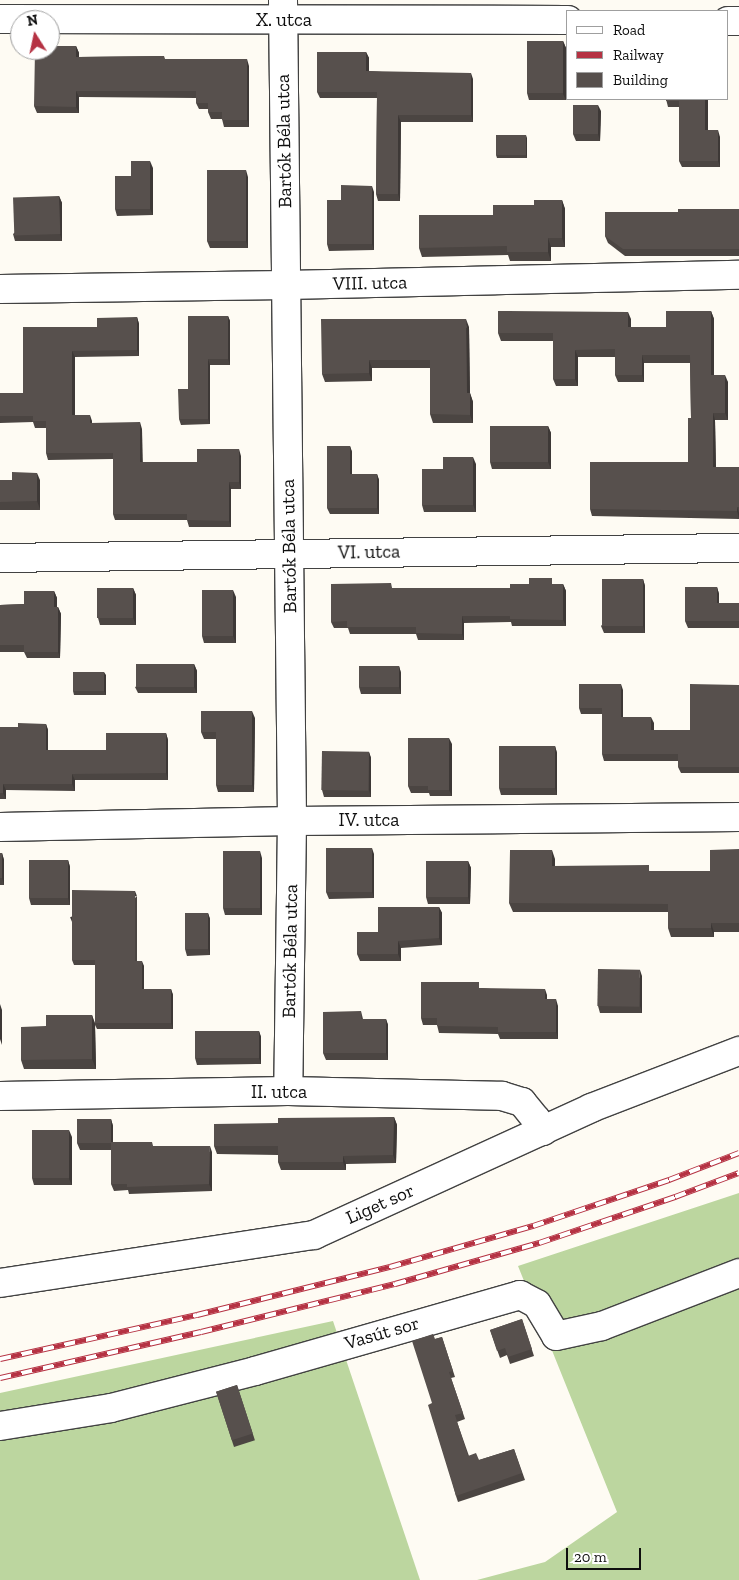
<!DOCTYPE html>
<html>
<head>
<meta charset="utf-8">
<style>
	body { margin:0 }
	#map { position:relative; width:739px; height:1580px; overflow:hidden; background:#fefbf3; font-family:"Zilla Slab",serif }
	div>[style] { position:absolute }
	[style*='--x'] { left:calc(var(--x)*1px); top:calc(var(--y)*1px); width:calc(var(--w)*1px); rotate:calc(var(--a)*1deg) }
	.forest>* { inset:0; background:#bcd69f }
	.roads { filter:drop-shadow(1px 0 #424242) drop-shadow(-1px 0 #424242) drop-shadow(0 1px #424242) drop-shadow(0 -1px #424242) }
	.minor>* { height:28px; margin:-14px; padding:0 14px; transform-origin:14px; border-radius:14px; background:#fff }
	.rail>* { height:5.5px; margin-top:-2.75px; transform-origin:0; background:repeating-linear-gradient(90deg,#fff 0 11px,#b53243 0 22px); box-sizing:border-box; border-block:1px solid #b53243 }
	.wall>* { inset:0; background:#4b4542; transform-origin:0 0 }
	.shaded-wall>* { inset:0; background:#3d3836; transform-origin:0 0 }
	.building>* { inset:0; background:#57504d; transform-origin:0 0 }
	span { translate:-50% -50%; white-space:nowrap; text-align:center; line-height:1.15; -webkit-text-stroke:5px #fff; paint-order:stroke }
	.street-label { font-size:19px; color:#0f0f0f }
	.legend { position:absolute; left:566px; top:10px; width:162px; height:90px; box-sizing:border-box; background:#fff; border:1px solid #9f9f9f; margin:0; padding:6px 9px; list-style:none; font-size:15px; color:#0f0f0f }
	.legend li { display:flex; align-items:center; gap:10px; height:25px }
	.legend b { width:25px; border:1px solid #9f9f9f }
	.north { position:absolute; left:10px; top:10px; width:50px; height:50px; box-sizing:border-box; background:#fff; border:1px solid #9f9f9f; border-radius:50%; rotate:350deg; font-size:14px; font-weight:700; line-height:20px; text-align:center; color:#0f0f0f }
	.north::after { content:''; display:block; margin:auto; width:18px; height:22px; background:#b53243; clip-path:polygon(50% 0,100% 100%,50% 72%,0 100%) }
	.scale { position:absolute; left:566px; top:1548px; width:75px; height:22px; box-sizing:border-box; border:2px solid #0f0f0f; border-top:0; padding-left:6px; font-size:15px; line-height:18px; white-space:nowrap; color:#0f0f0f; -webkit-text-stroke:4px #fff; paint-order:stroke }
</style>
</head>
<body>
<div id="map">
	<div class="forest">
		<i style="clip-path:polygon(739px 1193px,739px 1580px,477px 1580px,545px 1562px,617px 1512px,518px 1266px)"></i>
		<i style="clip-path:polygon(333px 1321px,420px 1580px,0 1580px,0 1393px)"></i>
	</div>
	<div class="roads">
		<div class="minor">
			<i style="--x:283;--y:0;--w:821;--a:89.37"></i>
			<i style="--x:292;--y:821;--w:270;--a:90.8"></i>
			<i style="--x:0;--y:19;--w:568;--a:0.1"></i>
			<i style="--x:728;--y:21;--w:11;--a:0"></i>
			<i style="--x:0;--y:289;--w:286;--a:-0.8"></i>
			<i style="--x:286;--y:285;--w:453;--a:-1.3"></i>
			<i style="--x:0;--y:558;--w:739;--a:-0.78"></i>
			<i style="--x:0;--y:827;--w:292;--a:-1.2"></i>
			<i style="--x:292;--y:821;--w:447;--a:-0.5"></i>
			<i style="--x:0;--y:1096;--w:288;--a:-1"></i>
			<i style="--x:288;--y:1091;--w:214;--a:1.3"></i>
			<i style="--x:502;--y:1096;--w:21;--a:17"></i>
			<i style="--x:522;--y:1102;--w:22;--a:51"></i>
			<i style="--x:536;--y:1119;--w:14;--a:60"></i>
			<i style="--x:0;--y:1283;--w:318;--a:-8.7"></i>
			<i style="--x:314;--y:1235;--w:305;--a:-24.6"></i>
			<i style="--x:591;--y:1108;--w:159;--a:-21.1"></i>
			<i style="--x:0;--y:1426;--w:112;--a:-9.2"></i>
			<i style="--x:111;--y:1408;--w:149;--a:-14.4"></i>
			<i style="--x:255;--y:1371;--w:276;--a:-16"></i>
			<i style="--x:520;--y:1295;--w:19;--a:28"></i>
			<i style="--x:537;--y:1304;--w:37;--a:59"></i>
			<i style="--x:556;--y:1336;--w:47;--a:-12.3"></i>
			<i style="--x:602;--y:1326;--w:147;--a:-21.1"></i>
		</div>
	</div>
	<div class="rail">
		<i style="--x:0;--y:1359;--w:202;--a:-12.6"></i>
		<i style="--x:197;--y:1315;--w:199;--a:-14"></i>
		<i style="--x:390;--y:1267;--w:149;--a:-16"></i>
		<i style="--x:533;--y:1226;--w:144;--a:-18.7"></i>
		<i style="--x:669;--y:1180;--w:75;--a:-21.1"></i>
		<i style="--x:0;--y:1378;--w:206;--a:-12.9"></i>
		<i style="--x:201;--y:1332;--w:200;--a:-13.9"></i>
		<i style="--x:395;--y:1284;--w:150;--a:-15.9"></i>
		<i style="--x:539;--y:1243;--w:144;--a:-18.7"></i>
		<i style="--x:675;--y:1197;--w:68;--a:-20.6"></i>
	</div>
	<div class="wall">
		<i style="clip-path:polygon(563px 41px,566px 48px,566px 100px,529px 100px,527px 93px)"></i>
		<i style="clip-path:polygon(76px 46px,79px 53px,79px 57px,164px 56px,165px 59px,249px 66px,249px 127px,224px 127px,222px 119px,211px 119px,208px 112px,208px 109px,199px 109px,196px 103px,196px 98px,79px 97px,79px 113px,37px 113px,34px 106px)"></i>
		<i style="clip-path:polygon(366px 52px,369px 58px,369px 71px,473px 79px,473px 122px,401px 122px,400px 201px,378px 201px,376px 194px,377px 98px,320px 98px,317px 92px)"></i>
		<i style="clip-path:polygon(666px 99px,708px 99px,708px 130px,720px 137px,720px 167px,682px 167px,679px 161px,679px 107px,668px 107px)"></i>
		<i style="clip-path:polygon(601px 111px,600px 141px,576px 141px,573px 134px)"></i>
		<i style="clip-path:polygon(527px 138px,527px 158px,497px 158px,496px 155px)"></i>
		<i style="clip-path:polygon(153px 168px,153px 215px,117px 216px,115px 209px,131px 176px)"></i>
		<i style="clip-path:polygon(248px 177px,248px 248px,210px 248px,207px 241px)"></i>
		<i style="clip-path:polygon(374px 192px,374px 250px,329px 251px,327px 244px,341px 200px)"></i>
		<i style="clip-path:polygon(59px 196px,62px 203px,62px 241px,15px 241px,13px 234px)"></i>
		<i style="clip-path:polygon(562px 200px,565px 209px,565px 247px,551px 247px,551px 261px,510px 261px,508px 255px,422px 257px,419px 248px,493px 215px,534px 205px)"></i>
		<i style="clip-path:polygon(739px 209px,739px 256px,625px 256px,608px 243px,605px 236px,678px 212px)"></i>
		<i style="clip-path:polygon(711px 311px,714px 319px,714px 375px,728px 382px,728px 420px,715px 420px,716px 467px,739px 467px,739px 519px,592px 516px,590px 509px,688px 462px,691px 418px,690px 363px,644px 363px,644px 382px,618px 382px,615px 375px,615px 357px,578px 357px,578px 386px,556px 386px,553px 379px,553px 341px,501px 341px,498px 333px,631px 319px,631px 327px,666px 327px)"></i>
		<i style="clip-path:polygon(228px 316px,230px 321px,230px 365px,210px 365px,210px 424px,181px 425px,179px 419px,188px 389px)"></i>
		<i style="clip-path:polygon(137px 317px,139px 324px,139px 356px,75px 357px,75px 415px,92px 421px,92px 423px,142px 429px,142px 462px,197px 462px,241px 456px,241px 489px,231px 489px,231px 527px,189px 527px,187px 520px,115px 520px,113px 514px,113px 459px,48px 460px,46px 453px,46px 428px,35px 428px,33px 422px,0 423px,0 393px,23px 393px,97px 327px)"></i>
		<i style="clip-path:polygon(469px 327px,470px 393px,473px 402px,473px 423px,433px 423px,430px 414px,430px 368px,372px 368px,372px 381px,325px 382px,322px 374px)"></i>
		<i style="clip-path:polygon(548px 426px,551px 433px,551px 469px,492px 469px,490px 462px)"></i>
		<i style="clip-path:polygon(350px 446px,352px 452px,352px 474px,377px 474px,379px 480px,379px 514px,330px 514px,327px 508px)"></i>
		<i style="clip-path:polygon(476px 464px,476px 512px,424px 512px,422px 505px,443px 469px)"></i>
		<i style="left:0;top:480px;width:40px;height:30px"></i>
		<i style="clip-path:polygon(643px 579px,645px 586px,645px 633px,604px 633px,601px 626px)"></i>
		<i style="clip-path:polygon(391px 583px,392px 588px,510px 588px,563px 584px,566px 591px,566px 626px,512px 626px,511px 622px,464px 623px,464px 640px,418px 640px,416px 634px,350px 634px,348px 628px,334px 628px,331px 622px)"></i>
		<i style="clip-path:polygon(717px 587px,719px 594px,719px 603px,739px 603px,739px 628px,688px 628px,685px 621px)"></i>
		<i style="clip-path:polygon(133px 588px,136px 595px,136px 625px,100px 625px,98px 618px)"></i>
		<i style="clip-path:polygon(54px 591px,57px 598px,57px 607px,58px 607px,61px 614px,60px 658px,27px 658px,24px 652px,0 652px,0 605px,24px 604px)"></i>
		<i style="clip-path:polygon(236px 597px,236px 643px,204px 643px,202px 636px)"></i>
		<i style="clip-path:polygon(194px 664px,197px 671px,197px 693px,138px 693px,135px 687px)"></i>
		<i style="clip-path:polygon(399px 666px,401px 673px,401px 694px,361px 694px,359px 687px)"></i>
		<i style="clip-path:polygon(106px 675px,106px 695px,74px 695px,73px 691px)"></i>
		<i style="clip-path:polygon(739px 685px,739px 773px,681px 773px,678px 767px,678px 761px,604px 761px,602px 754px,602px 714px,581px 714px,579px 708px,623px 690px,623px 717px,654px 723px,654px 730px,690px 730px)"></i>
		<i style="clip-path:polygon(255px 718px,254px 792px,218px 792px,216px 785px,216px 739px,204px 739px,201px 732px)"></i>
		<i style="clip-path:polygon(46px 724px,48px 730px,48px 750px,106px 750px,166px 733px,168px 740px,168px 780px,75px 780px,75px 791px,6px 790px,6px 799px,0 799px,0 727px,18px 727px)"></i>
		<i style="clip-path:polygon(452px 744px,452px 796px,430px 796px,429px 793px,411px 793px,408px 786px)"></i>
		<i style="clip-path:polygon(555px 746px,557px 753px,557px 795px,501px 795px,499px 788px)"></i>
		<i style="clip-path:polygon(369px 752px,371px 758px,371px 797px,324px 797px,322px 790px)"></i>
		<i style="clip-path:polygon(739px 849px,739px 932px,714px 932px,714px 937px,671px 937px,668px 928px,668px 912px,513px 912px,509px 903px,555px 859px,555px 866px,651px 871px,710px 871px)"></i>
		<i style="clip-path:polygon(0 853px,2px 853px,4px 860px,4px 885px,0 885px)"></i>
		<i style="clip-path:polygon(374px 854px,374px 898px,329px 899px,326px 892px)"></i>
		<i style="clip-path:polygon(262px 858px,262px 915px,225px 915px,223px 908px)"></i>
		<i style="clip-path:polygon(68px 860px,70px 867px,70px 905px,31px 905px,29px 898px)"></i>
		<i style="clip-path:polygon(468px 861px,471px 868px,470px 904px,428px 904px,426px 897px)"></i>
		<i style="clip-path:polygon(137px 896px,137px 961px,144px 966px,144px 989px,171px 989px,173px 995px,173px 1029px,97px 1029px,95px 1025px,96px 1069px,24px 1069px,21px 1060px,46px 1026px,92px 1015px,95px 1023px,95px 965px,74px 965px,72px 960px)"></i>
		<i style="clip-path:polygon(439px 907px,442px 913px,442px 945px,401px 948px,401px 961px,360px 961px,357px 954px,378px 932px)"></i>
		<i style="clip-path:polygon(208px 913px,210px 919px,210px 955px,187px 956px,185px 949px)"></i>
		<i style="clip-path:polygon(642px 976px,642px 1013px,600px 1013px,598px 1006px)"></i>
		<i style="clip-path:polygon(481px 988px,547px 995px,547px 999px,558px 1006px,558px 1039px,500px 1039px,498px 1034px,439px 1033px,437px 1025px,423px 1025px,421px 1018px)"></i>
		<i style="clip-path:polygon(361px 1011px,363px 1019px,386px 1019px,388px 1025px,388px 1060px,326px 1060px,323px 1053px)"></i>
		<i style="clip-path:polygon(259px 1031px,261px 1037px,261px 1064px,197px 1065px,195px 1058px)"></i>
		<i style="clip-path:polygon(394px 1117px,397px 1125px,396px 1163px,346px 1164px,346px 1170px,281px 1170px,278px 1162px,278px 1155px,217px 1154px,214px 1146px,278px 1123px)"></i>
		<i style="clip-path:polygon(111px 1119px,113px 1126px,113px 1142px,152px 1142px,153px 1146px,212px 1152px,212px 1191px,129px 1194px,128px 1190px,114px 1191px,111px 1184px,111px 1150px,80px 1150px,77px 1143px)"></i>
		<i style="clip-path:polygon(72px 1137px,72px 1185px,34px 1185px,32px 1178px)"></i>
		<i style="clip-path:polygon(522px 1319px,534px 1356px,510px 1364px,507px 1355px,500px 1358px,490px 1330px)"></i>
		<i style="clip-path:polygon(442px 1337px,455px 1377px,451px 1378px,465px 1419px,457px 1422px,469px 1456px,479px 1460px,514px 1449px,525px 1480px,458px 1502px,456px 1496px,432px 1403px,435px 1339px)"></i>
		<i style="left:237px;top:1385px;width:58px;height:22px;rotate:72deg"></i>
	</div>
	<div class="shaded-wall">
		<i style="clip-path:polygon(563px 41px,566px 48px,566px 100px,563px 94px)"></i>
		<i style="clip-path:polygon(76px 46px,79px 53px,79px 63px,76px 57px)"></i>
		<i style="clip-path:polygon(366px 52px,369px 58px,369px 78px,366px 71px)"></i>
		<i style="clip-path:polygon(247px 59px,249px 66px,249px 127px,247px 120px)"></i>
		<i style="clip-path:polygon(471px 73px,473px 79px,473px 122px,471px 115px)"></i>
		<i style="clip-path:polygon(76px 91px,79px 97px,79px 113px,76px 107px)"></i>
		<i style="clip-path:polygon(705px 99px,708px 99px,708px 137px,705px 130px)"></i>
		<i style="clip-path:polygon(598px 105px,601px 111px,600px 141px,598px 134px)"></i>
		<i style="clip-path:polygon(398px 115px,401px 122px,400px 201px,398px 194px)"></i>
		<i style="clip-path:polygon(718px 130px,720px 137px,720px 167px,718px 161px)"></i>
		<i style="clip-path:polygon(526px 135px,527px 138px,527px 158px,526px 155px)"></i>
		<i style="clip-path:polygon(150px 161px,153px 168px,153px 215px,150px 209px)"></i>
		<i style="clip-path:polygon(246px 170px,248px 177px,248px 248px,246px 241px)"></i>
		<i style="clip-path:polygon(372px 186px,374px 192px,374px 250px,372px 244px)"></i>
		<i style="clip-path:polygon(59px 196px,62px 203px,62px 241px,60px 234px)"></i>
		<i style="clip-path:polygon(562px 200px,565px 209px,565px 247px,562px 238px)"></i>
		<i style="clip-path:polygon(548px 238px,551px 247px,551px 261px,548px 252px)"></i>
		<i style="clip-path:polygon(711px 311px,714px 319px,714px 382px,711px 375px)"></i>
		<i style="clip-path:polygon(628px 312px,631px 319px,631px 334px,628px 327px)"></i>
		<i style="clip-path:polygon(228px 316px,230px 321px,230px 365px,228px 359px)"></i>
		<i style="clip-path:polygon(137px 317px,139px 324px,139px 356px,137px 350px)"></i>
		<i style="clip-path:polygon(466px 319px,469px 327px,470px 402px,467px 393px)"></i>
		<i style="clip-path:polygon(575px 350px,578px 357px,578px 386px,575px 379px)"></i>
		<i style="clip-path:polygon(72px 351px,75px 357px,75px 421px,72px 415px)"></i>
		<i style="clip-path:polygon(642px 355px,644px 363px,644px 382px,642px 375px)"></i>
		<i style="clip-path:polygon(208px 359px,210px 365px,210px 424px,208px 419px)"></i>
		<i style="clip-path:polygon(369px 360px,372px 368px,372px 381px,369px 373px)"></i>
		<i style="clip-path:polygon(725px 375px,728px 382px,728px 420px,725px 413px)"></i>
		<i style="clip-path:polygon(470px 393px,473px 402px,473px 423px,470px 415px)"></i>
		<i style="clip-path:polygon(713px 413px,715px 420px,716px 474px,713px 467px)"></i>
		<i style="clip-path:polygon(90px 415px,92px 421px,92px 429px,90px 423px)"></i>
		<i style="clip-path:polygon(140px 422px,142px 429px,143px 468px,140px 462px)"></i>
		<i style="clip-path:polygon(548px 426px,551px 433px,551px 469px,548px 462px)"></i>
		<i style="clip-path:polygon(350px 446px,352px 452px,352px 480px,350px 474px)"></i>
		<i style="clip-path:polygon(239px 449px,241px 456px,241px 489px,239px 482px)"></i>
		<i style="clip-path:polygon(473px 457px,476px 464px,476px 512px,473px 505px)"></i>
		<i style="clip-path:polygon(37px 473px,40px 480px,40px 509px,37px 501px)"></i>
		<i style="clip-path:polygon(377px 474px,379px 480px,379px 514px,377px 508px)"></i>
		<i style="clip-path:polygon(229px 482px,231px 489px,231px 527px,229px 521px)"></i>
		<i style="clip-path:polygon(737px 507px,739px 513px,739px 518px,737px 511px)"></i>
		<i style="clip-path:polygon(643px 579px,645px 586px,645px 633px,643px 626px)"></i>
		<i style="clip-path:polygon(563px 584px,566px 591px,566px 626px,563px 620px)"></i>
		<i style="clip-path:polygon(717px 587px,719px 594px,719px 610px,717px 603px)"></i>
		<i style="clip-path:polygon(133px 588px,136px 595px,136px 625px,133px 618px)"></i>
		<i style="clip-path:polygon(233px 590px,236px 597px,236px 643px,233px 636px)"></i>
		<i style="clip-path:polygon(54px 591px,57px 598px,57px 614px,54px 607px)"></i>
		<i style="clip-path:polygon(58px 607px,61px 614px,60px 658px,58px 652px)"></i>
		<i style="clip-path:polygon(462px 616px,464px 623px,464px 640px,462px 634px)"></i>
		<i style="clip-path:polygon(194px 664px,197px 671px,197px 693px,194px 687px)"></i>
		<i style="clip-path:polygon(399px 666px,401px 673px,401px 694px,399px 687px)"></i>
		<i style="clip-path:polygon(104px 672px,106px 675px,106px 695px,104px 691px)"></i>
		<i style="clip-path:polygon(621px 684px,623px 690px,623px 723px,621px 717px)"></i>
		<i style="clip-path:polygon(252px 711px,255px 718px,254px 792px,252px 785px)"></i>
		<i style="clip-path:polygon(651px 717px,654px 723px,654px 736px,651px 730px)"></i>
		<i style="clip-path:polygon(46px 724px,48px 730px,48px 756px,46px 750px)"></i>
		<i style="clip-path:polygon(166px 733px,168px 740px,168px 780px,166px 773px)"></i>
		<i style="clip-path:polygon(449px 738px,452px 744px,452px 796px,449px 790px)"></i>
		<i style="clip-path:polygon(555px 746px,557px 753px,557px 795px,555px 788px)"></i>
		<i style="clip-path:polygon(369px 752px,371px 758px,371px 797px,369px 790px)"></i>
		<i style="clip-path:polygon(72px 774px,75px 780px,75px 791px,72px 784px)"></i>
		<i style="clip-path:polygon(3px 784px,6px 790px,6px 799px,3px 793px)"></i>
		<i style="clip-path:polygon(372px 848px,374px 854px,374px 898px,372px 892px)"></i>
		<i style="clip-path:polygon(552px 850px,555px 859px,555px 874px,552px 866px)"></i>
		<i style="clip-path:polygon(260px 851px,262px 858px,262px 915px,260px 908px)"></i>
		<i style="clip-path:polygon(2px 853px,4px 860px,4px 885px,2px 878px)"></i>
		<i style="clip-path:polygon(68px 860px,70px 867px,70px 905px,68px 898px)"></i>
		<i style="clip-path:polygon(468px 861px,471px 868px,470px 904px,468px 897px)"></i>
		<i style="left:135px;top:891px;width:5px;height:70px;rotate:68deg"></i>
		<i style="clip-path:polygon(439px 907px,442px 913px,442px 945px,439px 938px)"></i>
		<i style="clip-path:polygon(208px 913px,210px 919px,210px 955px,208px 949px)"></i>
		<i style="clip-path:polygon(711px 923px,714px 932px,714px 937px,711px 928px)"></i>
		<i style="clip-path:polygon(398px 941px,401px 948px,401px 961px,398px 954px)"></i>
		<i style="clip-path:polygon(142px 961px,144px 966px,144px 995px,142px 989px)"></i>
		<i style="clip-path:polygon(640px 970px,642px 976px,642px 1013px,640px 1006px)"></i>
		<i style="clip-path:polygon(171px 989px,173px 995px,173px 1029px,171px 1023px)"></i>
		<i style="clip-path:polygon(545px 989px,547px 995px,547px 1006px,545px 999px)"></i>
		<i style="clip-path:polygon(556px 999px,558px 1006px,558px 1039px,556px 1032px)"></i>
		<i style="clip-path:polygon(0 1004px,2px 1010px,2px 1045px,0 1039px)"></i>
		<i style="clip-path:polygon(92px 1015px,95px 1025px,96px 1069px,92px 1059px)"></i>
		<i style="clip-path:polygon(386px 1019px,388px 1025px,388px 1060px,386px 1053px)"></i>
		<i style="clip-path:polygon(259px 1031px,261px 1037px,261px 1064px,259px 1058px)"></i>
		<i style="clip-path:polygon(394px 1117px,397px 1125px,396px 1163px,393px 1155px)"></i>
		<i style="clip-path:polygon(111px 1119px,113px 1126px,113px 1150px,111px 1143px)"></i>
		<i style="clip-path:polygon(69px 1130px,72px 1137px,72px 1185px,69px 1179px)"></i>
		<i style="clip-path:polygon(210px 1146px,212px 1152px,212px 1191px,209px 1184px)"></i>
		<i style="clip-path:polygon(343px 1156px,346px 1164px,346px 1170px,343px 1162px)"></i>
	</div>
	<div class="building">
		<i style="left:527px;top:41px;width:36px;height:52px"></i>
		<i style="clip-path:polygon(50px 46px,76px 46px,76px 57px,164px 56px,164px 59px,247px 59px,247px 120px,222px 120px,222px 112px,208px 112px,208px 103px,196px 103px,196px 91px,76px 91px,76px 107px,34px 106px,35px 50px,50px 50px)"></i>
		<i style="clip-path:polygon(317px 52px,366px 52px,366px 71px,471px 73px,471px 115px,398px 115px,398px 194px,376px 194px,377px 92px,317px 92px)"></i>
		<i style="clip-path:polygon(666px 99px,705px 99px,705px 130px,718px 130px,718px 161px,679px 161px,679px 101px,666px 101px)"></i>
		<i style="left:573px;top:105px;width:25px;height:29px"></i>
		<i style="left:496px;top:135px;width:30px;height:20px"></i>
		<i style="clip-path:polygon(131px 161px,150px 161px,150px 209px,115px 209px,115px 176px,131px 176px)"></i>
		<i style="left:207px;top:170px;width:39px;height:71px"></i>
		<i style="clip-path:polygon(341px 185px,372px 186px,372px 244px,327px 244px,327px 200px,341px 200px)"></i>
		<i style="left:59px;top:196px;width:38px;height:46px;rotate:88deg"></i>
		<i style="clip-path:polygon(534px 200px,562px 200px,562px 238px,548px 238px,548px 252px,507px 252px,507px 246px,419px 248px,419px 215px,493px 215px,493px 205px,534px 205px)"></i>
		<i style="clip-path:polygon(678px 209px,739px 209px,739px 249px,623px 249px,605px 236px,605px 212px,678px 212px)"></i>
		<i style="clip-path:polygon(498px 311px,628px 312px,628px 327px,666px 327px,666px 311px,711px 311px,711px 375px,725px 375px,725px 413px,713px 413px,713px 467px,739px 467px,739px 507px,737px 507px,737px 511px,590px 509px,590px 462px,688px 462px,688px 418px,691px 418px,690px 355px,642px 355px,642px 375px,615px 375px,615px 349px,575px 350px,575px 379px,553px 379px,553px 333px,498px 333px)"></i>
		<i style="clip-path:polygon(188px 316px,228px 316px,228px 359px,208px 359px,208px 419px,179px 419px,178px 389px,188px 389px)"></i>
		<i style="clip-path:polygon(137px 317px,137px 350px,72px 351px,72px 415px,90px 415px,90px 423px,140px 422px,140px 462px,197px 462px,197px 449px,239px 449px,239px 482px,229px 482px,229px 521px,187px 520px,187px 514px,113px 514px,113px 453px,46px 453px,46px 421px,33px 421px,33px 416px,0 416px,0 393px,23px 393px,23px 327px,97px 327px,97px 318px)"></i>
		<i style="clip-path:polygon(321px 319px,466px 319px,467px 393px,470px 393px,470px 415px,430px 414px,430px 360px,369px 360px,369px 373px,322px 374px)"></i>
		<i style="left:490px;top:426px;width:58px;height:36px"></i>
		<i style="clip-path:polygon(327px 446px,350px 446px,350px 474px,377px 474px,377px 508px,327px 508px)"></i>
		<i style="clip-path:polygon(443px 457px,473px 457px,473px 505px,422px 505px,422px 469px,443px 469px)"></i>
		<i style="clip-path:polygon(12px 472px,37px 473px,37px 501px,0 502px,0 480px,12px 480px)"></i>
		<i style="clip-path:polygon(529px 578px,552px 578px,552px 584px,563px 584px,563px 620px,510px 619px,510px 616px,462px 616px,462px 634px,416px 633px,416px 627px,347px 627px,347px 621px,331px 622px,331px 584px,391px 583px,391px 588px,510px 588px,510px 584px,529px 584px)"></i>
		<i style="left:602px;top:579px;width:41px;height:47px"></i>
		<i style="clip-path:polygon(685px 587px,717px 587px,717px 603px,739px 603px,739px 621px,685px 621px)"></i>
		<i style="left:97px;top:588px;width:36px;height:30px"></i>
		<i style="left:202px;top:590px;width:31px;height:46px"></i>
		<i style="clip-path:polygon(24px 591px,54px 591px,54px 607px,58px 607px,58px 652px,24px 652px,24px 645px,0 645px,0 605px,24px 604px)"></i>
		<i style="left:136px;top:664px;width:58px;height:23px"></i>
		<i style="left:359px;top:666px;width:40px;height:21px"></i>
		<i style="left:73px;top:672px;width:31px;height:19px"></i>
		<i style="clip-path:polygon(579px 684px,621px 684px,621px 717px,651px 717px,651px 730px,690px 730px,690px 684px,739px 685px,739px 767px,678px 767px,678px 754px,602px 754px,602px 708px,579px 708px)"></i>
		<i style="clip-path:polygon(201px 711px,252px 711px,252px 785px,216px 785px,216px 732px,201px 732px)"></i>
		<i style="clip-path:polygon(18px 723px,46px 724px,46px 750px,106px 750px,106px 733px,166px 733px,166px 773px,72px 774px,72px 784px,3px 784px,3px 793px,0 793px,0 727px,18px 727px)"></i>
		<i style="clip-path:polygon(408px 738px,449px 738px,449px 790px,428px 790px,428px 786px,408px 786px)"></i>
		<i style="left:499px;top:746px;width:56px;height:42px"></i>
		<i style="left:322px;top:751px;width:47px;height:39px;rotate:1deg"></i>
		<i style="left:326px;top:848px;width:46px;height:44px"></i>
		<i style="clip-path:polygon(739px 849px,739px 923px,711px 923px,711px 928px,668px 928px,668px 904px,509px 903px,510px 850px,552px 850px,552px 866px,649px 865px,649px 871px,710px 871px,710px 850px)"></i>
		<i style="left:223px;top:851px;width:37px;height:57px"></i>
		<i style="left:0;top:853px;width:2px;height:25px"></i>
		<i style="left:68px;top:860px;width:38px;height:39px;rotate:90deg"></i>
		<i style="left:426px;top:861px;width:42px;height:36px"></i>
		<i style="clip-path:polygon(72px 890px,135px 891px,135px 961px,142px 961px,142px 989px,171px 989px,171px 1023px,95px 1023px,95px 960px,72px 960px)"></i>
		<i style="clip-path:polygon(378px 907px,439px 907px,439px 938px,398px 941px,398px 954px,357px 954px,357px 932px,378px 932px)"></i>
		<i style="left:185px;top:913px;width:23px;height:36px"></i>
		<i style="left:598px;top:969px;width:42px;height:37px;rotate:1deg"></i>
		<i style="clip-path:polygon(421px 982px,479px 982px,479px 988px,545px 989px,545px 999px,556px 999px,556px 1032px,498px 1032px,498px 1027px,437px 1026px,437px 1018px,421px 1018px)"></i>
		<i style="clip-path:polygon(361px 1011px,361px 1019px,386px 1019px,386px 1053px,323px 1053px,323px 1012px)"></i>
		<i style="clip-path:polygon(46px 1015px,92px 1015px,92px 1059px,21px 1060px,21px 1027px,46px 1026px)"></i>
		<i style="left:195px;top:1031px;width:64px;height:27px"></i>
		<i style="clip-path:polygon(394px 1117px,393px 1155px,343px 1156px,343px 1162px,278px 1162px,278px 1146px,214px 1146px,214px 1124px,278px 1123px,278px 1118px)"></i>
		<i style="left:77px;top:1119px;width:34px;height:24px"></i>
		<i style="left:32px;top:1130px;width:37px;height:48px"></i>
		<i style="clip-path:polygon(111px 1142px,152px 1142px,152px 1146px,210px 1146px,209px 1184px,127px 1187px,127px 1184px,111px 1184px)"></i>
		<i style="clip-path:polygon(522px 1319px,532px 1349px,508px 1357px,505px 1348px,497px 1351px,490px 1330px)"></i>
		<i style="clip-path:polygon(433px 1334px,435px 1339px,442px 1337px,453px 1371px,449px 1372px,463px 1413px,455px 1415px,468px 1456px,476px 1453px,479px 1460px,514px 1449px,522px 1473px,456px 1496px,428px 1405px,432px 1403px,412px 1341px)"></i>
		<i style="left:237px;top:1385px;width:51px;height:22px;rotate:72deg"></i>
	</div>
	<div class="street-label">
		<span style="left:284px;top:20px">X. utca</span>
		<span style="left:284px;top:141px;rotate:-91deg">Bartók Béla utca</span>
		<span style="left:370px;top:283px;rotate:-1deg">VIII. utca</span>
		<span style="left:289px;top:546px;rotate:-91deg">Bartók Béla utca</span>
		<span style="left:369px;top:552px;rotate:-1deg">VI. utca</span>
		<span style="left:369px;top:820px">IV. utca</span>
		<span style="left:290px;top:951px;rotate:-89deg">Bartók Béla utca</span>
		<span style="left:279px;top:1092px">II. utca</span>
		<span style="left:380px;top:1204px;rotate:-24deg">Liget sor</span>
		<span style="left:382px;top:1333px;rotate:-16deg">Vasút sor</span>
	</div>
	<ul class="legend">
	<li><b style="height:6px;background:#fff"></b>Road</li>
	<li><b style="height:6px;background:#b53243"></b>Railway</li>
	<li><b style="height:14px;background:#57504d"></b>Building</li>
	</ul>
	<div class="north">N</div>
	<div class="scale">20 m</div>
</div>
</body>
</html>
